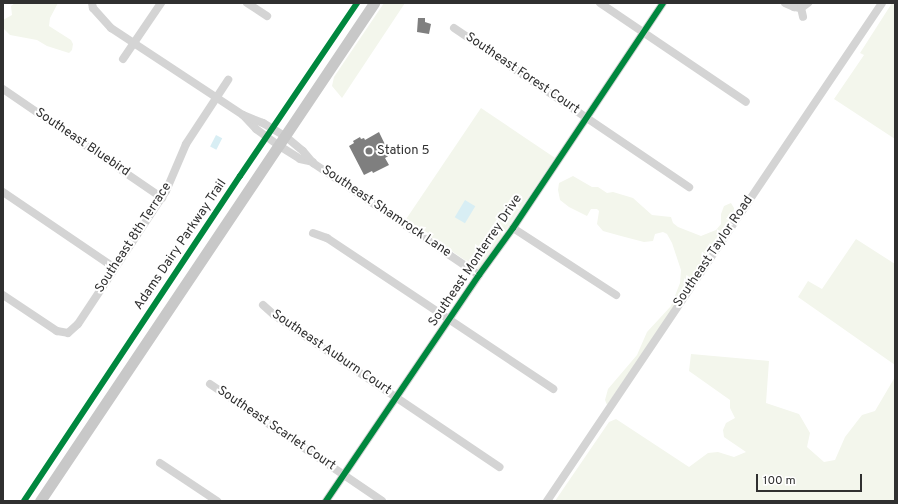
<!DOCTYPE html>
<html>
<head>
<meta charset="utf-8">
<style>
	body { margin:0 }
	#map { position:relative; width:898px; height:504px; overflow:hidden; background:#fff; font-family:Overpass,sans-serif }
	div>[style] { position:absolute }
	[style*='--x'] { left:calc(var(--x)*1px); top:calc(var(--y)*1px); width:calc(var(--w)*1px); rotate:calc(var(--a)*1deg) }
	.green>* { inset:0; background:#f3f6ec; transform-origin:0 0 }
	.water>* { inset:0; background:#d8eef4; transform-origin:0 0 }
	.building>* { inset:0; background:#7f7f7f }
	.minor>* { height:8px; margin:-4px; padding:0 4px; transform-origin:4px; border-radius:4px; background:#d4d4d4 }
	.major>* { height:11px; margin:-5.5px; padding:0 5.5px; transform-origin:5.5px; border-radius:5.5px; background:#c8c8c8 }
	.cycleway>* { height:6px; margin:-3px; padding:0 3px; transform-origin:3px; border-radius:3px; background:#00873e }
	.dots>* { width:11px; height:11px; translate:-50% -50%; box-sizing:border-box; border:2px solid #fff; border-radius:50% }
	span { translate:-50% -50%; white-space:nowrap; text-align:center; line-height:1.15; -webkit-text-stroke:4px #fff; paint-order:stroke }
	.street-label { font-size:13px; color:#303030 }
	.poi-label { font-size:13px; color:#303030 }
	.left { translate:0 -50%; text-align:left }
	.frame { position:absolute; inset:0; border:4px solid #303030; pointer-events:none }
	.scale { position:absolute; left:756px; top:474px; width:106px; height:18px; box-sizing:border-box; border:2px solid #303030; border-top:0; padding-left:5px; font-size:12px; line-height:14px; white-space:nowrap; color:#303030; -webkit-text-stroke:3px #fff; paint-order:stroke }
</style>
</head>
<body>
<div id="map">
	<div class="green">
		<i style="clip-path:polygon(15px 3px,58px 3px,50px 18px,49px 26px,71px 40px,73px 44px,72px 50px,69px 53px,47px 46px,37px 40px,10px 35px,3px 28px,3px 20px,12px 15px,11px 6px)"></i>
		<i style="clip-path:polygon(384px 3px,405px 3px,342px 98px,332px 86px,334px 77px)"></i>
		<i style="clip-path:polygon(892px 3px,895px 3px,895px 139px,834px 99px,864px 55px,860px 53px)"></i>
		<i style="left:481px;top:108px;width:89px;height:135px;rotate:34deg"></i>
		<i style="clip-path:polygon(573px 176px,592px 187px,598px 187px,607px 193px,613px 192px,633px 198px,652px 215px,671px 217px,673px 223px,678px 227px,701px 236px,716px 230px,721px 224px,721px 214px,724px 206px,731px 203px,734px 208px,733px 219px,724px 233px,713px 247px,691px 282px,607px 405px,605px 400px,608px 389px,637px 355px,647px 332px,671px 306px,680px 283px,681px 270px,672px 243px,667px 234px,663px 232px,655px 234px,653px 241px,644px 242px,621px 236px,603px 231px,597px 224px,599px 211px,597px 209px,591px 209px,587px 216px,569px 207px,560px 200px,558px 190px,559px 183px)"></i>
		<i style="clip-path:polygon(856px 239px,895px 264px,895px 365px,798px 297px,808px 281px,822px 289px)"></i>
		<i style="clip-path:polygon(691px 354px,769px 361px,766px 403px,799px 414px,810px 433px,807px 447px,824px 462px,835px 460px,845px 437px,862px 415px,875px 411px,895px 377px,895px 501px,555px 501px,609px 422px,616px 419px,689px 467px,708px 453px,718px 452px,734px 457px,746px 452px,724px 437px,723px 430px,726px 423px,735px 418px,730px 408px,730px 400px,689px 371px)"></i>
	</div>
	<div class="water">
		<i style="left:216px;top:135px;width:7px;height:13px;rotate:27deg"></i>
		<i style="left:465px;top:200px;width:12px;height:20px;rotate:31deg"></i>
	</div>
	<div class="building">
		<i style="clip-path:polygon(418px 18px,425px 18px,425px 22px,431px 24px,429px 34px,417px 32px)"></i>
		<i style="clip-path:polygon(379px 132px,390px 155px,385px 158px,389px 165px,373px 173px,372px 171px,364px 175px,349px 146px,354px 143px,353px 141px,360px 137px,361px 139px,364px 138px,365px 140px)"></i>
	</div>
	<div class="minor">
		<i style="--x:92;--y:3;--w:5;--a:79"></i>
		<i style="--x:93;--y:8;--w:27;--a:48"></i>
		<i style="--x:111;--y:28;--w:158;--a:33.4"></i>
		<i style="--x:243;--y:115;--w:19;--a:47"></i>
		<i style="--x:256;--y:129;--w:27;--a:36"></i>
		<i style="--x:278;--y:145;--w:26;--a:32"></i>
		<i style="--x:300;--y:159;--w:13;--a:13"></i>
		<i style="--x:247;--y:3;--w:24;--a:33"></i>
		<i style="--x:600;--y:3;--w:176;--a:34.1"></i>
		<i style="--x:785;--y:3;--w:10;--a:24"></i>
		<i style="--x:794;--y:7;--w:7;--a:8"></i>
		<i style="--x:801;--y:8;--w:9;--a:77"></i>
		<i style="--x:801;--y:8;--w:9;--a:-36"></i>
		<i style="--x:454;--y:28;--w:284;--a:34.1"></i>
		<i style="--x:123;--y:59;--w:68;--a:-55.8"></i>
		<i style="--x:3;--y:89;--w:193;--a:34.4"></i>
		<i style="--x:243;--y:115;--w:22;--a:22"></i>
		<i style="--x:263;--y:123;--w:26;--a:31"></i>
		<i style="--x:285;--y:136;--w:23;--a:40"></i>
		<i style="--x:303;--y:151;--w:16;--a:50"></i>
		<i style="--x:313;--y:163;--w:200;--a:34"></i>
		<i style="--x:3;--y:192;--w:135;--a:34.2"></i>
		<i style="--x:513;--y:228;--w:123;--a:33"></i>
		<i style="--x:313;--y:233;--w:15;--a:20"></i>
		<i style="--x:327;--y:238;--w:272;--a:33.7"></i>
		<i style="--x:3;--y:295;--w:65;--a:33.7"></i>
		<i style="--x:57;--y:331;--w:11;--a:10"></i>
		<i style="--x:68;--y:333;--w:13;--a:-42"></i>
		<i style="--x:78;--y:324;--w:159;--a:-56.5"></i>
		<i style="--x:166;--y:191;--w:51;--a:-66.9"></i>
		<i style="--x:186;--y:144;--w:77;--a:-56.7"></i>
		<i style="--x:263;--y:305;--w:15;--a:42"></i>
		<i style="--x:274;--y:315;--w:272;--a:34"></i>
		<i style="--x:210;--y:384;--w:208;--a:34.2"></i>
		<i style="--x:160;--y:463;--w:69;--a:33.7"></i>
		<i style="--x:326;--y:501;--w:273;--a:-55.9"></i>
		<i style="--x:479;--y:275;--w:58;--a:-54.1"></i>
		<i style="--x:513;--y:228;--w:270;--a:-56.3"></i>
		<i style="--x:547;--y:501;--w:600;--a:-56.07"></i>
	</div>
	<div class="major">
		<i style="--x:40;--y:501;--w:600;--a:-56.15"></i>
	</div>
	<div class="cycleway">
		<i style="--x:24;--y:501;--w:390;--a:-56.4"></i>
		<i style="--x:240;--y:176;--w:209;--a:-55.9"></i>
		<i style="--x:326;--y:501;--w:273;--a:-55.9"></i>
		<i style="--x:479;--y:275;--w:58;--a:-54.1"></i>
		<i style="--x:513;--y:228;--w:270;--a:-56.3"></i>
	</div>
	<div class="dots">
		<i style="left:369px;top:151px;background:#787878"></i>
	</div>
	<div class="street-label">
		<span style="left:522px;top:74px;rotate:34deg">Southeast Forest Court</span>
		<span style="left:82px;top:143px;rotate:34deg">Southeast Bluebird</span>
		<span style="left:386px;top:212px;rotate:34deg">Southeast Shamrock Lane</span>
		<span style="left:134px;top:238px;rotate:-57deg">Southeast 8th Terrace</span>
		<span style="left:181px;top:245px;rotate:-56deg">Adams Dairy Parkway Trail</span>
		<span style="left:714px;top:252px;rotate:-56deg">Southeast Taylor Road</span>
		<span style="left:476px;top:261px;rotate:-56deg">Southeast Monterrey Drive</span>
		<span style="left:331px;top:353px;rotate:34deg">Southeast Auburn Court</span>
		<span style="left:276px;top:429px;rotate:34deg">Southeast Scarlet Court</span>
	</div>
	<div class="poi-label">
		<span class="left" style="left:377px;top:151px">Station 5</span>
	</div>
	<div class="frame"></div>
	<div class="scale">100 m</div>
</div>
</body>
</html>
